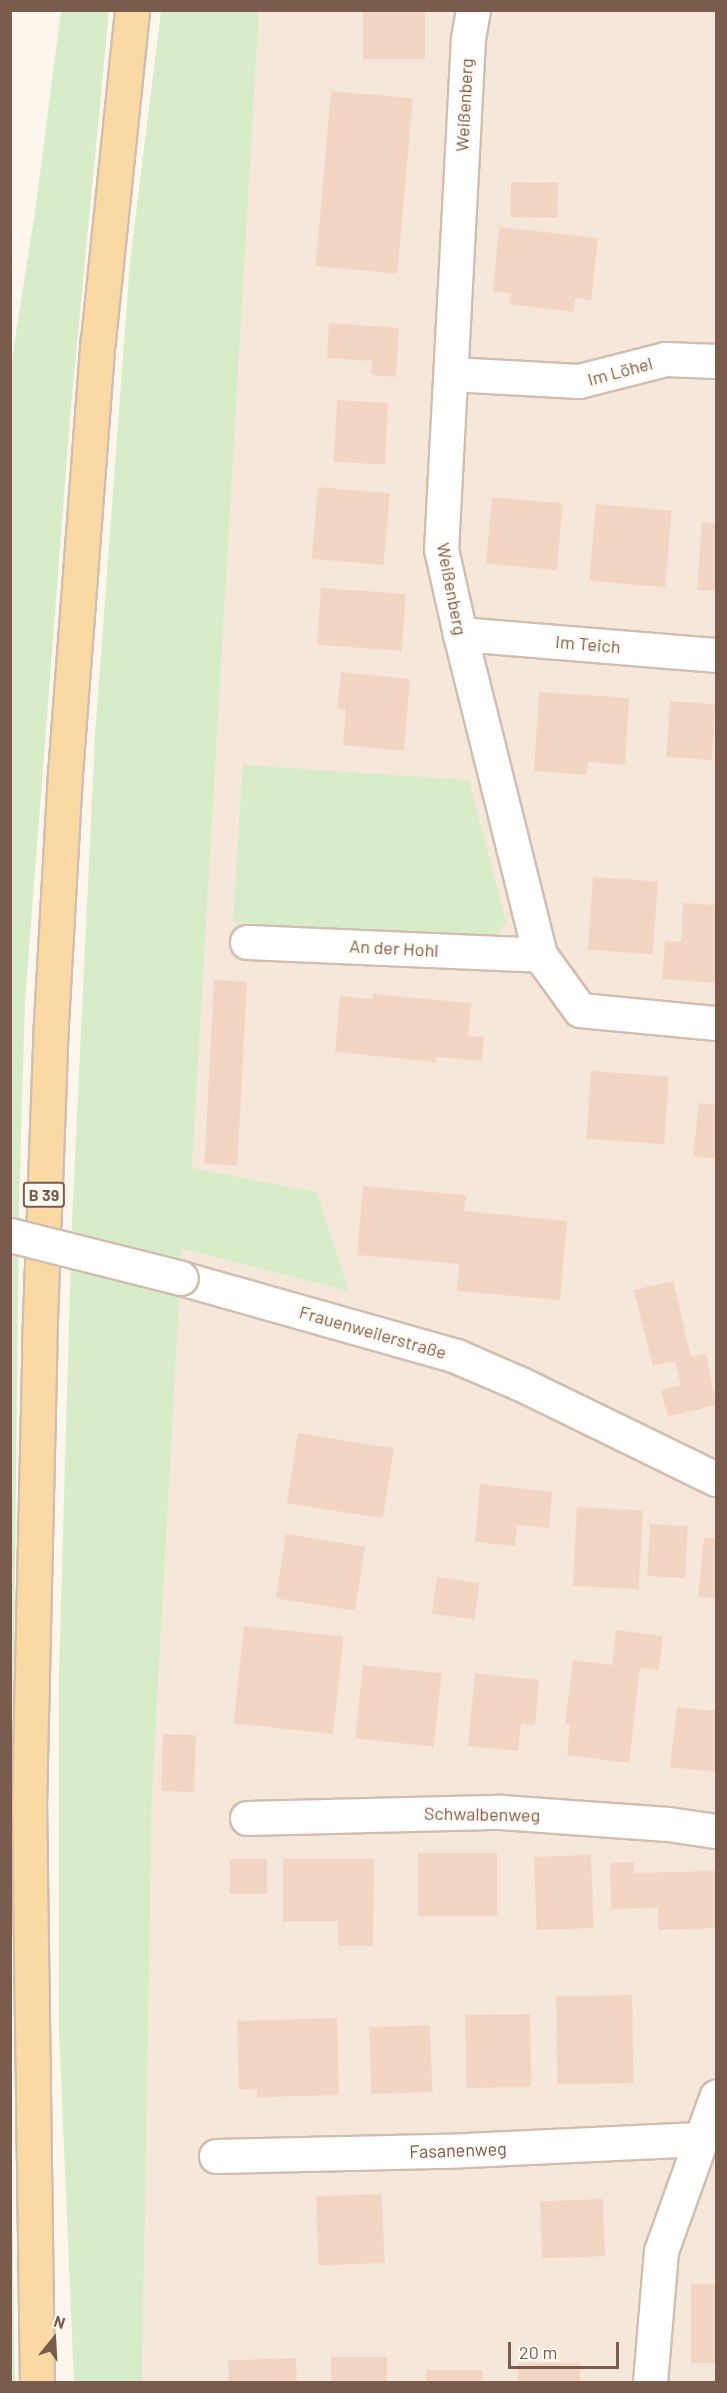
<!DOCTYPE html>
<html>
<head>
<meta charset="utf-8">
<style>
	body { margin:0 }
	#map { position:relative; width:727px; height:2393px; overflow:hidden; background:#fdf6ec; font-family:Barlow,sans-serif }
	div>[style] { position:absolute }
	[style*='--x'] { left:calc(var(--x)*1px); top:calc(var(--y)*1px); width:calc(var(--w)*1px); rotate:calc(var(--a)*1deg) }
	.residential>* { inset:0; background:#f5e8da }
	.green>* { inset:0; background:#d8ecc9 }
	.building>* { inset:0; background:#f3d5c3; transform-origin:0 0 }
	.roads { filter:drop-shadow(2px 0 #d1beb0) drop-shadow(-2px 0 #d1beb0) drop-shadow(0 2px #d1beb0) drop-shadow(0 -2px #d1beb0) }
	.street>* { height:33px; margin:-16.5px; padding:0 16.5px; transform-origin:16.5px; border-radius:16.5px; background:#fff }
	.primary>* { height:33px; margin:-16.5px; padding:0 16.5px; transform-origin:16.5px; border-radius:16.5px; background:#fbd9a5 }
	.bridges { filter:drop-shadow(2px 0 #d1beb0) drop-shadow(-2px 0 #d1beb0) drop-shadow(0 2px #d1beb0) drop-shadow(0 -2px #d1beb0) }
	.street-bridge>* { height:33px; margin:-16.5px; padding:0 16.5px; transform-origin:16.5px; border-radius:16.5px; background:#fff }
	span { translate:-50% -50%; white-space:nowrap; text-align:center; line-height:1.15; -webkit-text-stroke:5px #fffaf3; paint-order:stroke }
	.shield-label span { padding:2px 4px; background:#fffaf3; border:2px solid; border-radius:4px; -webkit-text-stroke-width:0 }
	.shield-label { font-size:16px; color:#7a5c4d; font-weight:700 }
	.street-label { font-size:18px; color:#7a5c4d }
	.frame { position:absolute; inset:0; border:12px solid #7a5c4d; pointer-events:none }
	.north { position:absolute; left:24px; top:2309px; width:60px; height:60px; -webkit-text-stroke:4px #fffaf3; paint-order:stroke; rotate:18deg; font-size:16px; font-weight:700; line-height:24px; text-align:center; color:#7a5c4d }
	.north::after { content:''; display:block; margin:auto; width:21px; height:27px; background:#7a5c4d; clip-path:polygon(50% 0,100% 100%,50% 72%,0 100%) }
	.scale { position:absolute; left:508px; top:2342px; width:111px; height:27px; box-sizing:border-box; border:3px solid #7a5c4d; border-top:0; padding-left:8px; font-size:18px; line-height:21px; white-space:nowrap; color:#7a5c4d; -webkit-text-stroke:4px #fffaf3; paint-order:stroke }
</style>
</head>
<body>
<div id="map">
	<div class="residential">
		<i style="clip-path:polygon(259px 11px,716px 11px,716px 2382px,142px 2382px,152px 1796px,182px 1249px,349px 1290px,317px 1192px,192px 1169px)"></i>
	</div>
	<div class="green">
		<i style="clip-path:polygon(61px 11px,109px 11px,71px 406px,25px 1001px,19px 1205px,11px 1932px,11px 364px,35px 212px)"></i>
		<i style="clip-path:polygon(161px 11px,259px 11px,192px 1168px,317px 1192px,349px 1291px,182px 1249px,152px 1796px,142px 2382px,74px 2382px,59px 2030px,59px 1674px,72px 1221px,95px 736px,130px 262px)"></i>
		<i style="clip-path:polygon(243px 765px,469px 780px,506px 922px,492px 940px,233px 922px)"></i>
		<i style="clip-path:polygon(11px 2021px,12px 2197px,15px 2382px,10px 2382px)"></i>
	</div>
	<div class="building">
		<i style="left:363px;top:10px;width:62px;height:49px"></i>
		<i style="left:331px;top:91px;width:82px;height:176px;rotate:5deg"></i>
		<i style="left:511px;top:182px;width:47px;height:35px;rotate:1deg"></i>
		<i style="clip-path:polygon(499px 227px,598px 238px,591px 300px,575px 298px,574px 312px,509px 304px,511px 293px,493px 291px)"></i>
		<i style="clip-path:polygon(329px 323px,399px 328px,396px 377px,371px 375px,372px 361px,327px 358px)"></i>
		<i style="left:337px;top:400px;width:51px;height:62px;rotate:3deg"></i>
		<i style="left:318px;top:487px;width:72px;height:72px;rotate:5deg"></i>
		<i style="left:492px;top:497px;width:71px;height:67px;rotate:5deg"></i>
		<i style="left:596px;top:504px;width:76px;height:77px;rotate:5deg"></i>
		<i style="clip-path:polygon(702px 522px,716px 524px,716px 591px,697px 590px)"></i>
		<i style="left:321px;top:588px;width:85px;height:57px;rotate:4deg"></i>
		<i style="clip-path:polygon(341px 672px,410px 679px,404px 751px,343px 745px,346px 710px,337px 709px)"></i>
		<i style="clip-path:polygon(539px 692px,629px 698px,625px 765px,588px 762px,587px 775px,534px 771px)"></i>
		<i style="left:670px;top:701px;width:46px;height:56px;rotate:4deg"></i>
		<i style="left:593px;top:877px;width:65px;height:73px;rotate:4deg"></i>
		<i style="clip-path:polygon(683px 903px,716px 905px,716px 983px,662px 979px,665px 941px,681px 942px)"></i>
		<i style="left:214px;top:980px;width:33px;height:184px;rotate:3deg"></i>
		<i style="clip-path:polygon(373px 994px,471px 1003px,468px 1036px,484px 1037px,482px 1061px,436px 1057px,435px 1062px,335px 1052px,340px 996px,372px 999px)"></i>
		<i style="left:591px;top:1071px;width:78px;height:68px;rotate:4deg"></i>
		<i style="clip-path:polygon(699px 1103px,716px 1105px,716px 1159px,693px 1156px)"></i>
		<i style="clip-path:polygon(363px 1186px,466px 1195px,464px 1211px,567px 1221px,560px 1300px,457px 1291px,459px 1264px,357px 1255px)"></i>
		<i style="clip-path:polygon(673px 1281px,691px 1357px,706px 1353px,716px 1405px,668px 1417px,661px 1390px,681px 1385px,675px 1361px,653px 1366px,634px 1290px)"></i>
		<i style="left:298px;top:1433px;width:97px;height:71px;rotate:9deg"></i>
		<i style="clip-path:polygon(480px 1484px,552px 1492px,549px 1528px,517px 1525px,515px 1546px,475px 1542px)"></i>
		<i style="left:577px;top:1507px;width:66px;height:79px;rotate:3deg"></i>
		<i style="left:650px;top:1524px;width:38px;height:52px;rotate:3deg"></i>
		<i style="left:286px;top:1534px;width:80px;height:65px;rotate:9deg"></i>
		<i style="clip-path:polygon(704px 1537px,716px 1539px,716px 1598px,698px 1597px)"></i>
		<i style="left:437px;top:1577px;width:43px;height:37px;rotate:8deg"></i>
		<i style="left:244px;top:1626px;width:100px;height:98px;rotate:6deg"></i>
		<i style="clip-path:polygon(616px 1630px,663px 1636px,659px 1670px,640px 1668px,629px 1763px,567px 1755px,570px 1724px,565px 1724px,573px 1660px,612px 1665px)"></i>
		<i style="left:363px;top:1665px;width:79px;height:74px;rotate:6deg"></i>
		<i style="clip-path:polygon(475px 1673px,539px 1680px,535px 1725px,521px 1724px,518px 1751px,468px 1746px)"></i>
		<i style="clip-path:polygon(677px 1707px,716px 1711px,716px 1772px,670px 1767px)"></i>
		<i style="left:163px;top:1734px;width:33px;height:57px;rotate:2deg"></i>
		<i style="left:497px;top:1853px;width:63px;height:79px;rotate:90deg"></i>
		<i style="left:591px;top:1855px;width:73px;height:57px;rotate:88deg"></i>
		<i style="left:230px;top:1859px;width:37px;height:35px"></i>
		<i style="clip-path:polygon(283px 1859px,374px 1859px,373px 1946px,338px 1946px,338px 1921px,283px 1921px)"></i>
		<i style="clip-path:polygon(634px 1862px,634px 1873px,716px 1871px,716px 1928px,658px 1930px,658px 1908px,611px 1909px,610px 1863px)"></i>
		<i style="left:632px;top:1995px;width:88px;height:76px;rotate:89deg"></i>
		<i style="left:530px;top:2014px;width:73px;height:65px;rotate:89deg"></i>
		<i style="clip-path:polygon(337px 2018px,339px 2095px,257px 2097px,257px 2089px,239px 2090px,237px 2021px)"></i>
		<i style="left:430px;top:2025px;width:67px;height:61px;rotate:88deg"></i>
		<i style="left:382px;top:2194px;width:69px;height:66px;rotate:88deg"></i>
		<i style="left:603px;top:2199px;width:57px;height:63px;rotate:88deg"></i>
		<i style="left:716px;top:2284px;width:79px;height:25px;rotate:90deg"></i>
		<i style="left:331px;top:2357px;width:56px;height:25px"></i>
		<i style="left:296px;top:2358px;width:24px;height:68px;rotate:88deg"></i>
		<i style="left:580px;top:2363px;width:19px;height:62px;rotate:90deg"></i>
		<i style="left:426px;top:2370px;width:56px;height:12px"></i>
	</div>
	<div class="roads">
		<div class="street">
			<i style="--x:473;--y:10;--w:28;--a:100"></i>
			<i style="--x:468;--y:38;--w:512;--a:93.02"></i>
			<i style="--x:441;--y:549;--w:87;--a:77.4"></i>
			<i style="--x:460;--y:634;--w:331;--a:76"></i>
			<i style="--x:540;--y:955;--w:68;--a:54"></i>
			<i style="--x:580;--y:1010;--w:137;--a:5.5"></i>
			<i style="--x:451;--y:374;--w:128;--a:3.1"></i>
			<i style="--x:579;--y:381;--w:89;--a:-14.3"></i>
			<i style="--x:665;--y:359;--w:51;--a:2.2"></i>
			<i style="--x:460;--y:634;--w:257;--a:4.7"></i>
			<i style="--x:247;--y:942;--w:293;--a:2.5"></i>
			<i style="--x:181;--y:1278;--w:286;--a:15.8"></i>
			<i style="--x:456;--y:1356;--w:71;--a:23.3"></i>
			<i style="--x:521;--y:1384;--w:217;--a:26"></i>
			<i style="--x:247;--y:1818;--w:254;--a:-1.4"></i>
			<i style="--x:501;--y:1812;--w:167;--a:4.1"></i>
			<i style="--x:668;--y:1824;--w:49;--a:8.3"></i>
			<i style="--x:216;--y:2156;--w:229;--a:-1.3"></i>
			<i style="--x:445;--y:2151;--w:255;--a:-2.7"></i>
			<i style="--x:650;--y:2382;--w:131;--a:-85.2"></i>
			<i style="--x:661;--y:2251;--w:164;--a:-70.3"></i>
		</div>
		<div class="primary">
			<i style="--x:37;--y:2382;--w:577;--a:-90.79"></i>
			<i style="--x:29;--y:1805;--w:458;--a:-88.7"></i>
			<i style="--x:39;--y:1347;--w:324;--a:-87.9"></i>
			<i style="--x:51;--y:1023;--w:249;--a:-86.8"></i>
			<i style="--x:65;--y:774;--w:435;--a:-85.7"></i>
			<i style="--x:98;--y:340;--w:332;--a:-84.1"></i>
		</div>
	</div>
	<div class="bridges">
		<div class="street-bridge">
			<i style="--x:10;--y:1235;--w:176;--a:14.1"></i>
		</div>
	</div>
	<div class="shield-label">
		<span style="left:44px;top:1195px">B 39</span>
	</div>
	<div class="street-label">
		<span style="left:464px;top:105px;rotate:-87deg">Weißenberg</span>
		<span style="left:620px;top:371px;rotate:-15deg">Im Löhel</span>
		<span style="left:452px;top:589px;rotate:79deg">Weißenberg</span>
		<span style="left:588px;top:644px;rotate:5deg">Im Teich</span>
		<span style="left:394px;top:948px;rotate:3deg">An der Hohl</span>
		<span style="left:373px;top:1332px;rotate:16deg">Frauenweilerstraße</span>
		<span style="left:482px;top:1814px;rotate:1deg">Schwalbenweg</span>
		<span style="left:458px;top:2150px;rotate:-2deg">Fasanenweg</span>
	</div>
	<div class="frame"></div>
	<div class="north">N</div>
	<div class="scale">20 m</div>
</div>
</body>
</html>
